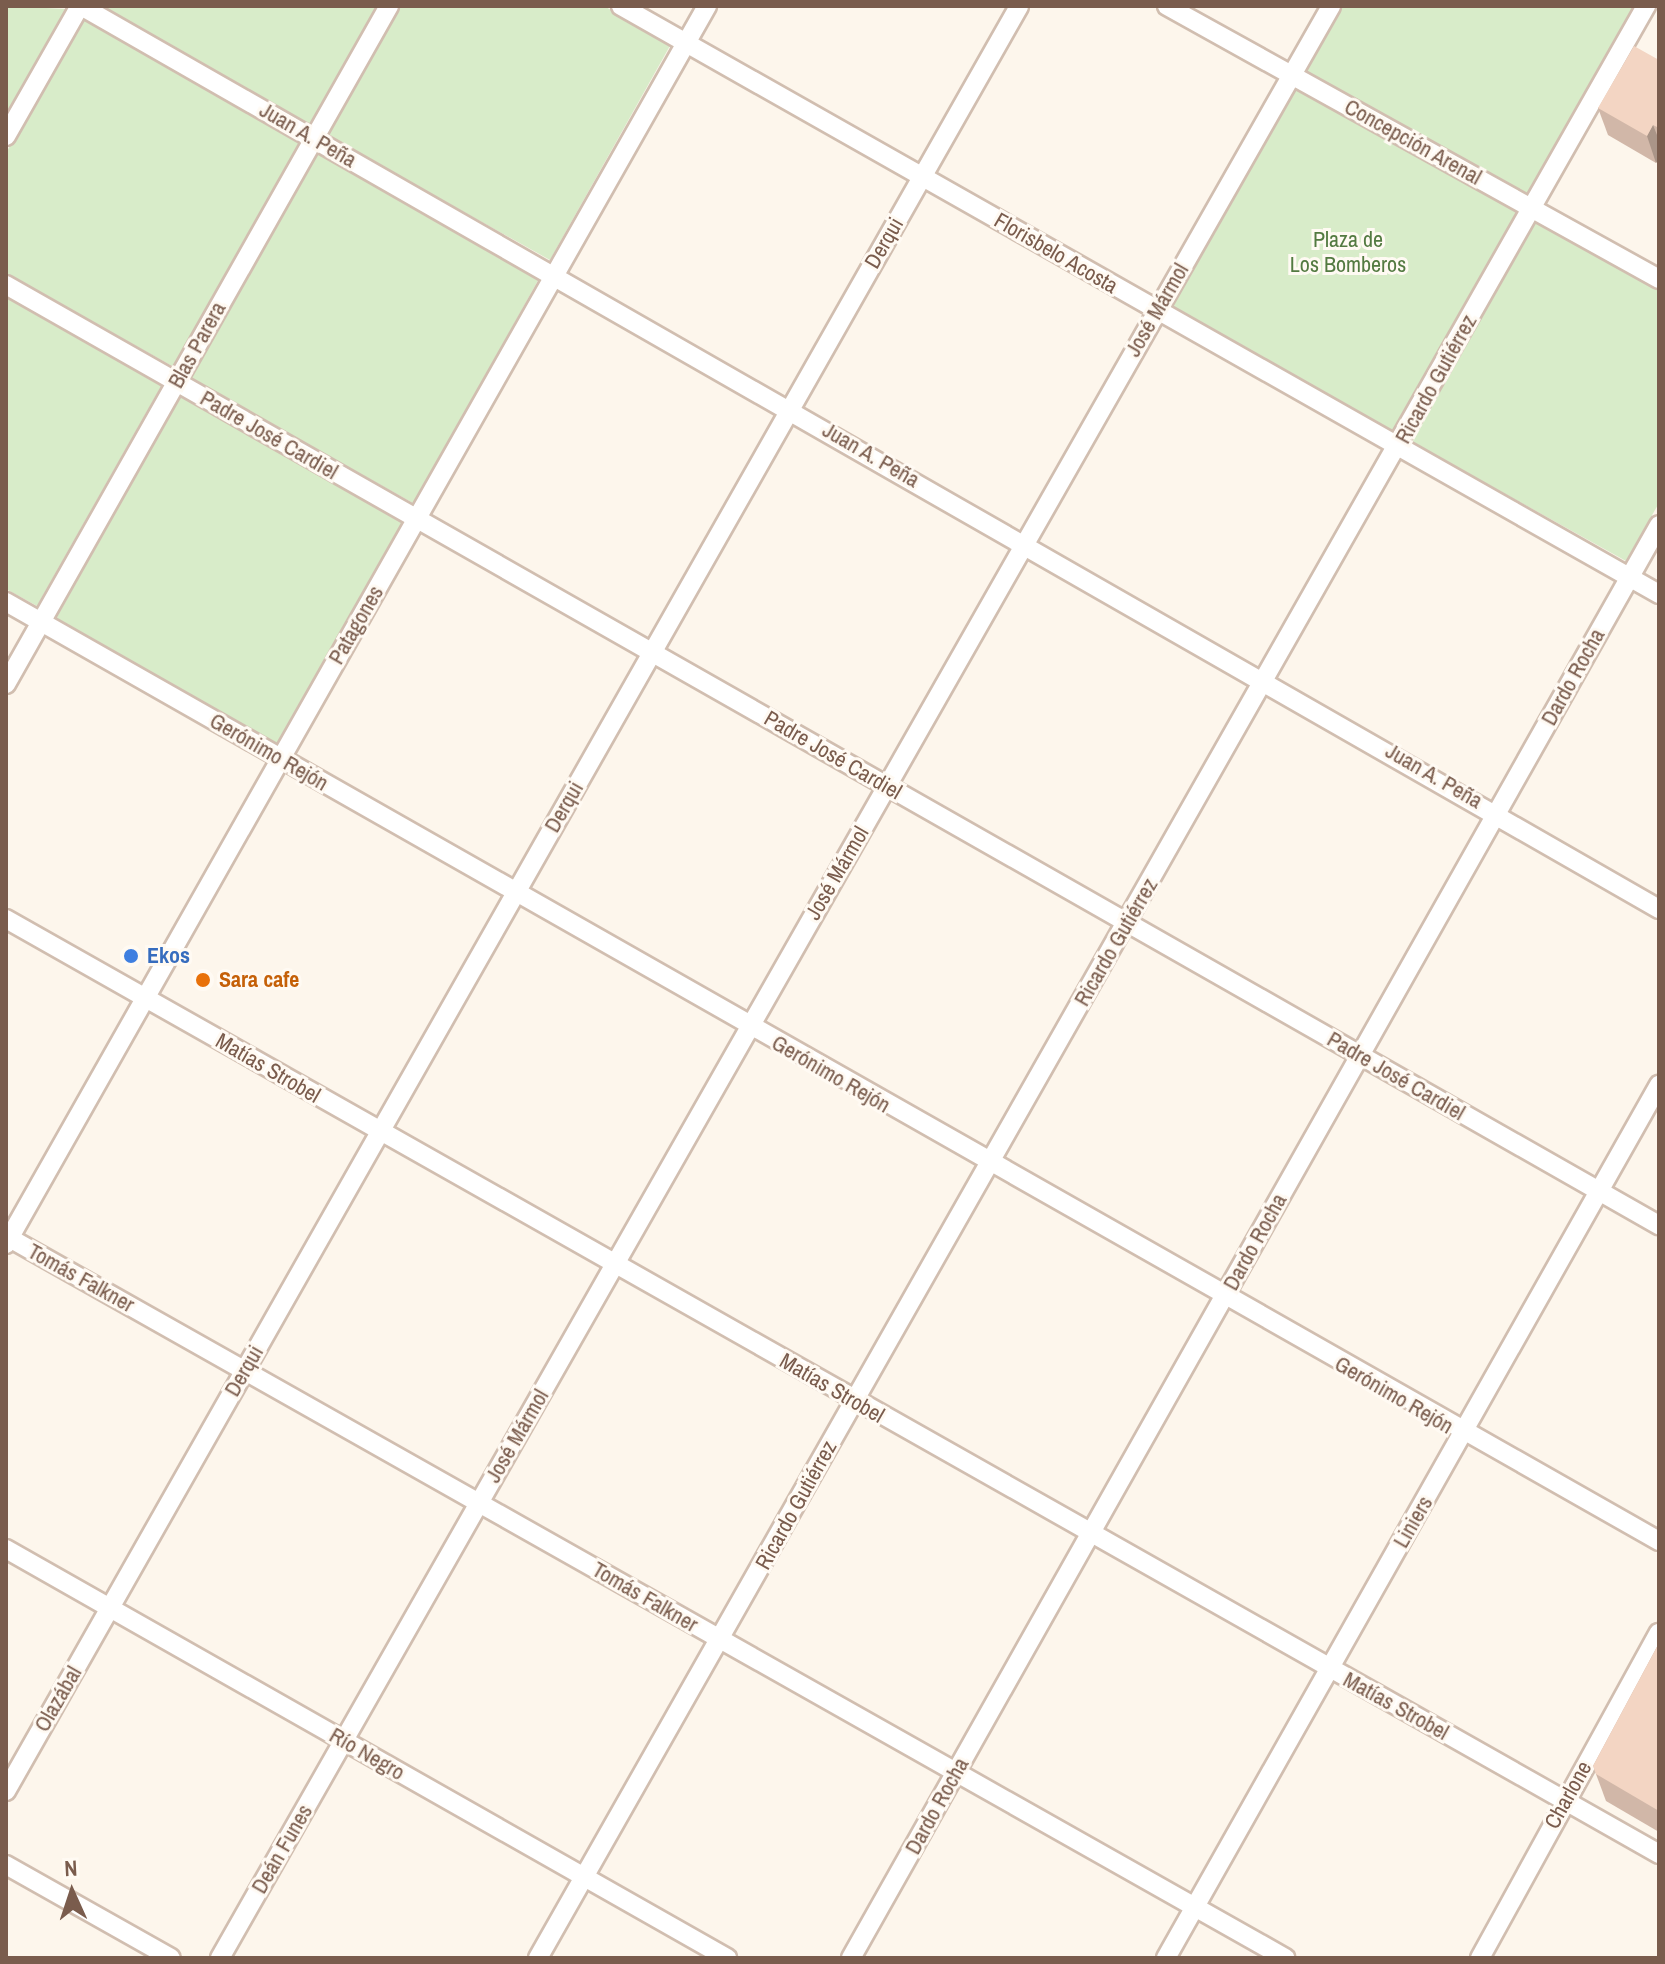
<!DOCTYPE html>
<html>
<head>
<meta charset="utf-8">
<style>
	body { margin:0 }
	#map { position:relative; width:1665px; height:1964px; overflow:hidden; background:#fdf6ec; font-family:"Archivo Narrow",sans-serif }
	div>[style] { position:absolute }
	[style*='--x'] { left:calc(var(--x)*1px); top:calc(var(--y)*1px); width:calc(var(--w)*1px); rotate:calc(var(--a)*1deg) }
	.green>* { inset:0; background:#d8ecc9; transform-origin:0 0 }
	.roads { filter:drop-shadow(2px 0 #d1beb0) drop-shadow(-2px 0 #d1beb0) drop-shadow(0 2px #d1beb0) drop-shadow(0 -2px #d1beb0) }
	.minor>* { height:18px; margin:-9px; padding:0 9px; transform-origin:9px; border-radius:9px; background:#fff }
	.wall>* { inset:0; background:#d1b7a8 }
	.shaded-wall>* { inset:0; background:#aa9588 }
	.building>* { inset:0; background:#f3d5c3 }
	.dots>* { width:22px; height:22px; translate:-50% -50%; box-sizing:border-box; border:4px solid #fffaf3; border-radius:50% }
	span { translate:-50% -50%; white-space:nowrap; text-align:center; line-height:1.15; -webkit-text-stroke:6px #fffaf3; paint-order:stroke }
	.street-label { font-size:22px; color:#7a5c4d }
	.park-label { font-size:22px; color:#537a41 }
	.shop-label { font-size:22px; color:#366cbe; font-weight:700 }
	.left { translate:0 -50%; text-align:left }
	.food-label { font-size:22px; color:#c56008; font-weight:700 }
	.frame { position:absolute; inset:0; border:8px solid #7a5c4d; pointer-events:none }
	.north { position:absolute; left:32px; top:1852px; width:80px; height:80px; -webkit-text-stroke:6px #fffaf3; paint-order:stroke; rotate:357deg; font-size:22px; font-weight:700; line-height:32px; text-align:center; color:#7a5c4d }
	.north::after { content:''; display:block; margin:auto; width:28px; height:36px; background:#7a5c4d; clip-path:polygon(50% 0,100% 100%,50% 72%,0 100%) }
</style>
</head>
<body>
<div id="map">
	<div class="green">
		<i style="clip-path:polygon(6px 6px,66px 9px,6px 115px)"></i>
		<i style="clip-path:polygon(99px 6px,378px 6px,310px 125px)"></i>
		<i style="clip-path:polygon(399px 6px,604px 6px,671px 44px,550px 260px,326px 135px)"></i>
		<i style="clip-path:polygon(1336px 6px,1640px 6px,1394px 441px,1164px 304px)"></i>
		<i style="clip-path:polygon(82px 17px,302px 139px,174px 367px,6px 274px,6px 153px)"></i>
		<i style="left:316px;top:153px;width:256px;height:259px;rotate:29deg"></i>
		<i style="clip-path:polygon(1534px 221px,1659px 290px,1659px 503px,1626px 561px,1410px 441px)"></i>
		<i style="clip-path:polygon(6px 294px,163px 383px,37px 606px,6px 589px)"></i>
		<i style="left:180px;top:395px;width:258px;height:258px;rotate:29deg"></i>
	</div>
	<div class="roads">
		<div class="minor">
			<i style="--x:81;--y:6;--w:1818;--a:29.78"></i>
			<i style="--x:621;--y:6;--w:1193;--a:29.53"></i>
			<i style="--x:1167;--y:6;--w:563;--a:29.02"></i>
			<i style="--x:6;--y:136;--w:150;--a:-60.4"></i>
			<i style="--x:6;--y:285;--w:1902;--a:29.63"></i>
			<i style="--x:6;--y:602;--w:1901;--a:29.6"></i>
			<i style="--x:6;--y:684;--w:779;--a:-60.54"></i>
			<i style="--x:6;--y:919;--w:1899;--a:29.49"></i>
			<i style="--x:6;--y:1236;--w:1469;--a:29.44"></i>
			<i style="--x:6;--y:1244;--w:1423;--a:-60.48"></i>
			<i style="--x:6;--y:1549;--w:829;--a:29.56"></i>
			<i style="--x:6;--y:1791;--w:2052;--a:-60.42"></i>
			<i style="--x:6;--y:1865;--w:189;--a:29.4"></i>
			<i style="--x:220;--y:1958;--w:2246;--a:-60.35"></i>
			<i style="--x:538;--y:1958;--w:2245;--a:-60.42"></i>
			<i style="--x:851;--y:1958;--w:1645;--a:-60.58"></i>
			<i style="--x:1166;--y:1958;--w:1003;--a:-60.55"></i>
			<i style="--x:1480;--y:1958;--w:371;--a:-61.2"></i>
		</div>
	</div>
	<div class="wall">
		<i style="clip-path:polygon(1659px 60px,1659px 159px,1656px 163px,1608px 135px,1598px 108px)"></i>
		<i style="clip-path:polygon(1659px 1643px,1659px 1832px,1606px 1801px,1593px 1766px)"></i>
	</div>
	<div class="shaded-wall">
		<i style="clip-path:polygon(1653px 125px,1659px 140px,1659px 159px,1656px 163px,1647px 136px)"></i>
	</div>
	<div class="building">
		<i style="clip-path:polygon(1634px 46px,1659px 60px,1659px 128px,1653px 125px,1647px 136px,1598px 108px)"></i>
		<i style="clip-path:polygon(1659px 1643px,1659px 1811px,1596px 1774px,1593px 1766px)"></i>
	</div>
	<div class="dots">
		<i style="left:131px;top:956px;background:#3f7fe0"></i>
		<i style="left:203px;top:980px;background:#e8710a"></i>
	</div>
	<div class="street-label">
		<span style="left:308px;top:135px;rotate:30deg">Juan A. Peña</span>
		<span style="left:1413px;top:142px;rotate:29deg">Concepción Arenal</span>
		<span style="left:884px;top:243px;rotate:-60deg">Derqui</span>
		<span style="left:1056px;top:253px;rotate:30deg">Florisbelo Acosta</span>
		<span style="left:1157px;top:310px;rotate:-60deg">José Mármol</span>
		<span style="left:197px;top:345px;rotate:-61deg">Blas Parera</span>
		<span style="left:1436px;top:379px;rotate:-61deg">Ricardo Gutiérrez</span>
		<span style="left:269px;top:435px;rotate:30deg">Padre José Cardiel</span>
		<span style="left:871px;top:455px;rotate:30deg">Juan A. Peña</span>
		<span style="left:356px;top:625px;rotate:-60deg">Patagones</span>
		<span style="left:1573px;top:677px;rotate:-61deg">Dardo Rocha</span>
		<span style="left:269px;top:752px;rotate:30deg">Gerónimo Rejón</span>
		<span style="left:833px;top:755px;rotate:30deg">Padre José Cardiel</span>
		<span style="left:1434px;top:776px;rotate:30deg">Juan A. Peña</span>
		<span style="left:564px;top:807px;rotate:-60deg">Derqui</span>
		<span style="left:837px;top:873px;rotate:-60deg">José Mármol</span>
		<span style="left:1116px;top:942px;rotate:-60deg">Ricardo Gutiérrez</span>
		<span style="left:268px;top:1068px;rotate:30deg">Matías Strobel</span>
		<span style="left:831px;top:1074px;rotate:30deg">Gerónimo Rejón</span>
		<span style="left:1396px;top:1076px;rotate:30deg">Padre José Cardiel</span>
		<span style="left:1255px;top:1242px;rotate:-61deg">Dardo Rocha</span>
		<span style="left:81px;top:1278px;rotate:29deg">Tomás Falkner</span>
		<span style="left:244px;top:1371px;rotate:-60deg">Derqui</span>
		<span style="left:832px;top:1388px;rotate:30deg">Matías Strobel</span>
		<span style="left:1394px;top:1395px;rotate:30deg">Gerónimo Rejón</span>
		<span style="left:517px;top:1436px;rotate:-60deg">José Mármol</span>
		<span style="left:796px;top:1505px;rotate:-61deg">Ricardo Gutiérrez</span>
		<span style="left:1413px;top:1522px;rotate:-60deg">Liniers</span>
		<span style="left:645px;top:1597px;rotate:30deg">Tomás Falkner</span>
		<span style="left:58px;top:1699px;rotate:-60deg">Olazábal</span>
		<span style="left:1396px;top:1706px;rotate:29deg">Matías Strobel</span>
		<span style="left:367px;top:1754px;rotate:30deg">Río Negro</span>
		<span style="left:1568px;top:1795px;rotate:-61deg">Charlone</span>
		<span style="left:937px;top:1806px;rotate:-61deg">Dardo Rocha</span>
		<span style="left:282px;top:1849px;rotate:-60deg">Deán Funes</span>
	</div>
	<div class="park-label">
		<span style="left:1348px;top:252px">Plaza de<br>Los Bomberos</span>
	</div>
	<div class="shop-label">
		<span class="left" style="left:147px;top:956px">Ekos</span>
	</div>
	<div class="food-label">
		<span class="left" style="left:219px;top:980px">Sara cafe</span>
	</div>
	<div class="frame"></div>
	<div class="north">N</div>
</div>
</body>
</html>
